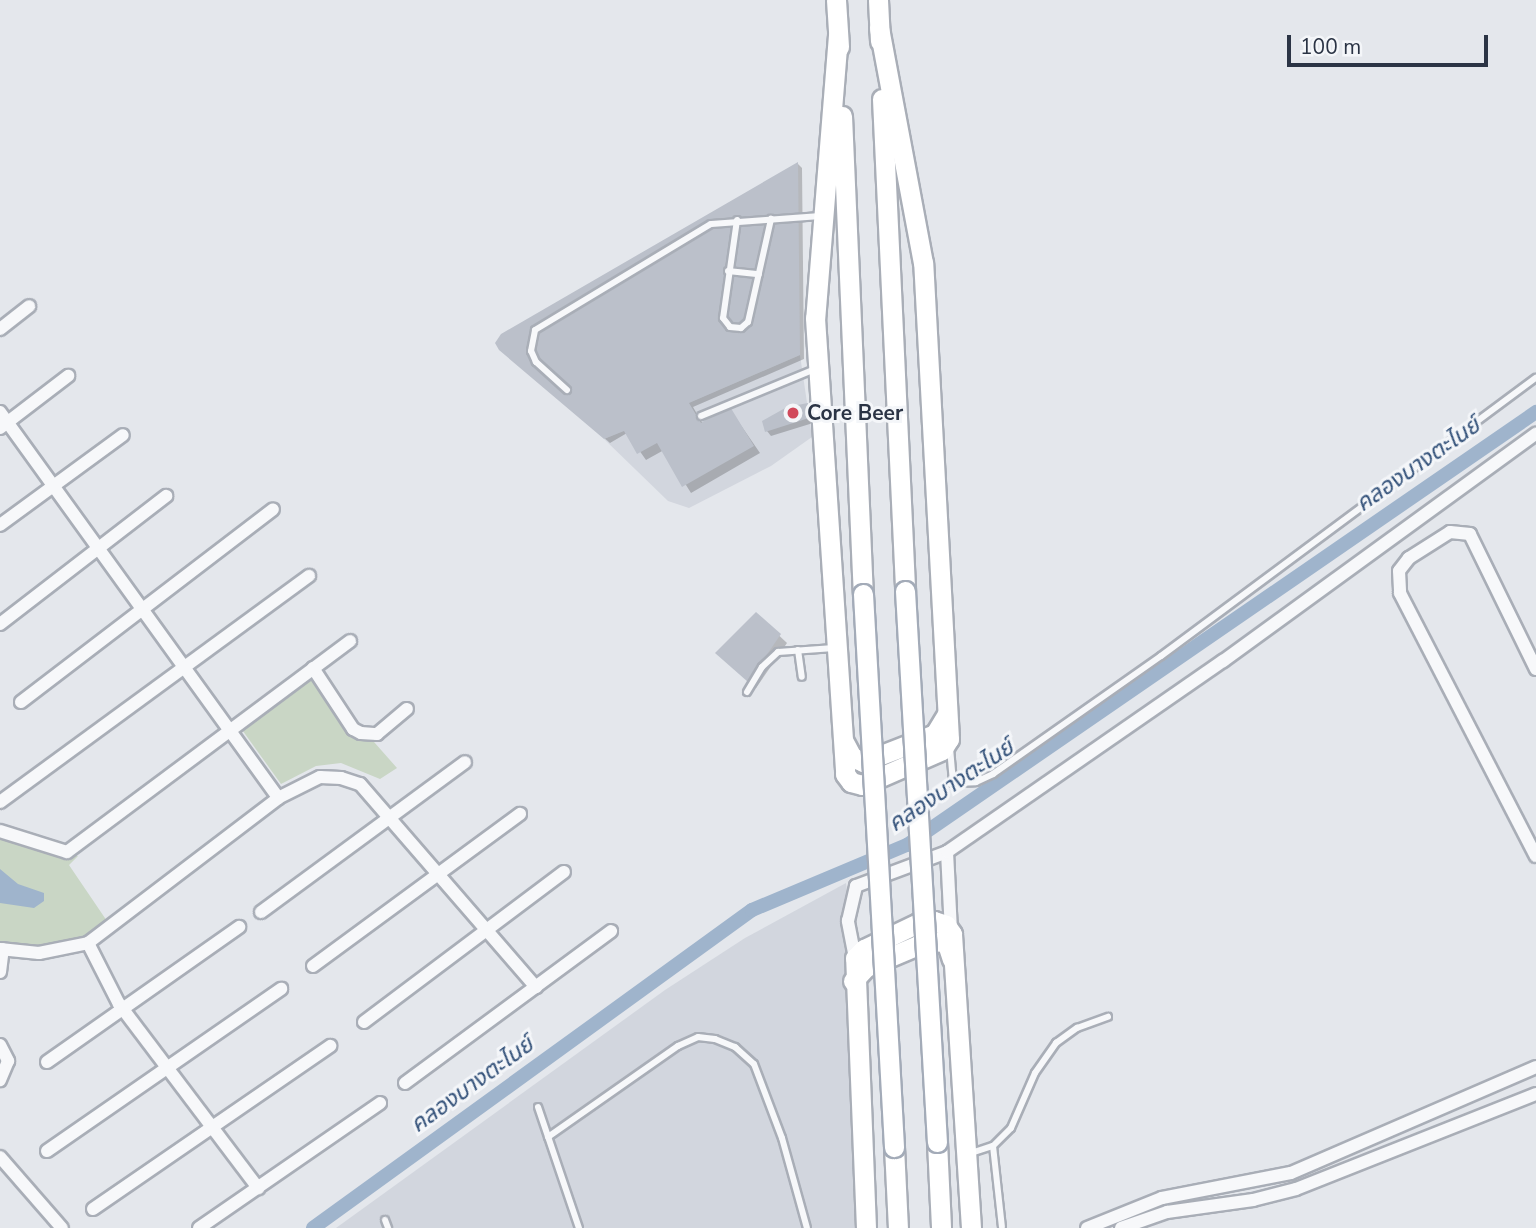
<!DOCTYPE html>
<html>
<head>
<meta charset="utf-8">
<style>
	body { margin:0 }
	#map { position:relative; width:1536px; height:1228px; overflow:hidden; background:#e4e7ec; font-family:"Nunito Sans","Noto Sans Thai",sans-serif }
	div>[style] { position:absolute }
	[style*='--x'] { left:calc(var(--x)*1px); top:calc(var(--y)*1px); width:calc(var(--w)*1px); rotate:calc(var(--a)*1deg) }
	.built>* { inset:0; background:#d2d6de }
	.green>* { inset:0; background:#c9d6c5 }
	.water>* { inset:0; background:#9fb4cc }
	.shadow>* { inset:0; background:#0003 }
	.canal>* { height:14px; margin:-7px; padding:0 7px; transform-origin:7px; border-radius:7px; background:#9fb4cc }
	.building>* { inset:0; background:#bbc0ca }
	.roads { filter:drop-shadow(2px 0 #a9aeb7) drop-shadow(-2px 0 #a9aeb7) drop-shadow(0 2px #a9aeb7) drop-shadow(0 -2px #a9aeb7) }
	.lane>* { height:6px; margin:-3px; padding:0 3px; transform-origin:3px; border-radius:3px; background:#f7f8fa }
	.street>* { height:12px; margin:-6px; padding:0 6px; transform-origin:6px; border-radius:6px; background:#f7f8fa }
	.primary>* { height:19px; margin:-9.5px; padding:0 9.5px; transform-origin:9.5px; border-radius:9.5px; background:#fff }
	.bridges { filter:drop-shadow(2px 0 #a3abb8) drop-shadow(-2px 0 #a3abb8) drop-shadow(0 2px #a3abb8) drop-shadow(0 -2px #a3abb8) }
	.primary-bridge>* { height:19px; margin:-9.5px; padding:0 9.5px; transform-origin:9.5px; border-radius:9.5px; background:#fff }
	.dots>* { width:19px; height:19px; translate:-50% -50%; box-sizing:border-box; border:4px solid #f4f6f9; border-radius:50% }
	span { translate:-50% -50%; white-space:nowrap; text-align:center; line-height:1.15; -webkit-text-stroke:6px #f4f6f9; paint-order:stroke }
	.poi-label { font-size:21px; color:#2b3445; font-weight:700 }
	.left { translate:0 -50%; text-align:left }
	.water-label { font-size:23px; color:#34527a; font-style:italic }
	.scale { position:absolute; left:1287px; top:35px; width:201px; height:32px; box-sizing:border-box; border:4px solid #2b3445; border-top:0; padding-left:9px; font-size:21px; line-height:24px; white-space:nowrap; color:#2b3445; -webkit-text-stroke:5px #f4f6f9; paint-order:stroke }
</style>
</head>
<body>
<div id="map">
	<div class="built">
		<i style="clip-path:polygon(800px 355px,812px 437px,771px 466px,689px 508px,668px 501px,604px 439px)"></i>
		<i style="clip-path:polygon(846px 883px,855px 958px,867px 1228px,336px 1228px,665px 990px,745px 938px)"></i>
	</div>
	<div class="green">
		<i style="clip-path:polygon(314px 674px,397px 768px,380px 779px,341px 763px,316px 766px,281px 784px,240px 727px)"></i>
		<i style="clip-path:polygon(0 830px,78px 856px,69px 865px,109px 924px,90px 940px,40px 951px,0 944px)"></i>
	</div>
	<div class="water">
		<i style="clip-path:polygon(0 869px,18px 884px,44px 893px,44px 901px,34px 908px,0 903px)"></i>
	</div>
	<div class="shadow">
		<i style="clip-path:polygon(798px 164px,802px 168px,804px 359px,693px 407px,703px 424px,729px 408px,760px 453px,691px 493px,664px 450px,646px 460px,627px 433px,610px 443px,501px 347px)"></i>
		<i style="clip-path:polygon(807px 405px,813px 423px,771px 436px,767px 431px)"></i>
		<i style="clip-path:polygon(756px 614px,787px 643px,756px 688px,725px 660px)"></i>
	</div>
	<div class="canal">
		<i style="--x:313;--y:1228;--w:542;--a:-35.92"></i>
		<i style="--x:752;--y:910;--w:168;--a:-22.8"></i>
		<i style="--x:907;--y:845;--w:764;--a:-34.54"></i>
	</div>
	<div class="building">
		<i style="clip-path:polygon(798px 162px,800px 355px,689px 403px,701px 423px,729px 405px,754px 446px,682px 487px,657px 443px,637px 454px,624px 431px,604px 439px,499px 350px,495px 343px,501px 334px)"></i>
		<i style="clip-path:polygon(808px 403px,809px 418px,765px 432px,762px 421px,787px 407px)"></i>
		<i style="clip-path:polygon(756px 612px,781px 634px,748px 682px,715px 653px)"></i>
	</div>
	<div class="roads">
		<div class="lane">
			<i style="--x:737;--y:220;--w:99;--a:98.1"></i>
			<i style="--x:723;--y:318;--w:11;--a:52"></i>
			<i style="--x:730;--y:327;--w:11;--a:5"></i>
			<i style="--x:741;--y:328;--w:9;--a:-41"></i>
			<i style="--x:748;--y:322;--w:106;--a:-77.4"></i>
			<i style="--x:728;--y:271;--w:31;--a:6"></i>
			<i style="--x:567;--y:390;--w:42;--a:-137.9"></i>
			<i style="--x:536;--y:362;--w:12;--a:-114"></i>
			<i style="--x:531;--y:351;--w:21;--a:-79"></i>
			<i style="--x:535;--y:330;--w:205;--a:-31.1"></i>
			<i style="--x:711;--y:224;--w:110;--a:-4.2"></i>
			<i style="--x:701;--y:416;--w:123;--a:-22.4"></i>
			<i style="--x:798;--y:650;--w:27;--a:82"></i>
			<i style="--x:747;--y:692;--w:29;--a:-59"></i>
			<i style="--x:762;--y:667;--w:22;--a:-43"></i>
			<i style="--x:778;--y:652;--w:56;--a:-4.1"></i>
			<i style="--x:950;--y:748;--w:35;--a:85"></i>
			<i style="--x:953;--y:783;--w:23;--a:-2"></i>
			<i style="--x:976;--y:782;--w:19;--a:-25"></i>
			<i style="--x:993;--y:774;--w:205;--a:-35.1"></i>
			<i style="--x:1161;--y:656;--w:467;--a:-36.6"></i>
			<i style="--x:538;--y:1107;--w:128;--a:71.3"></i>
			<i style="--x:548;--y:1137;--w:159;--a:-35"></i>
			<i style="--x:678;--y:1046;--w:22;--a:-24"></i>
			<i style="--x:698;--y:1037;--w:17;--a:7"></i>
			<i style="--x:715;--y:1039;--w:22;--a:22"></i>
			<i style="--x:735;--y:1047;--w:25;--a:42"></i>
			<i style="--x:754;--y:1064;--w:79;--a:69.3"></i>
			<i style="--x:782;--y:1138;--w:93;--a:74.5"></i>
			<i style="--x:993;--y:1146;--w:81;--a:83.7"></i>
			<i style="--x:968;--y:1154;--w:26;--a:-18"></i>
			<i style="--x:993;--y:1146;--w:25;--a:-45"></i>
			<i style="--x:1011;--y:1128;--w:60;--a:-66.4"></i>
			<i style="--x:1035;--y:1073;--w:37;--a:-55"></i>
			<i style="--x:1056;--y:1043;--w:26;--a:-36"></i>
			<i style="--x:1077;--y:1028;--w:33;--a:-20"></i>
			<i style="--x:385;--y:1220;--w:9;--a:69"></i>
		</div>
		<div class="street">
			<i style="--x:0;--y:329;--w:37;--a:-38"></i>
			<i style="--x:0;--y:412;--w:476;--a:54.2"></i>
			<i style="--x:0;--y:428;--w:86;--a:-37.4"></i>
			<i style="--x:0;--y:525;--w:152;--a:-36.2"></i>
			<i style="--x:0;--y:624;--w:210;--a:-37.6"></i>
			<i style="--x:313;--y:668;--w:73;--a:56.7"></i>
			<i style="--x:353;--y:729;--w:9;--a:27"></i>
			<i style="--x:361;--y:733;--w:16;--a:4"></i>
			<i style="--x:377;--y:734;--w:39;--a:-40"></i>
			<i style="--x:1536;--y:669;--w:150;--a:-116.1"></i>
			<i style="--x:1470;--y:534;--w:20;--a:-174"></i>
			<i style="--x:1450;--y:532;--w:49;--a:147.6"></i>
			<i style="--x:1409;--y:558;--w:16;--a:128"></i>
			<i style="--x:1399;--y:571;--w:22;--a:87"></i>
			<i style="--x:1400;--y:593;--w:296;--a:62.7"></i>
			<i style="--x:21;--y:702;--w:317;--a:-37.4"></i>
			<i style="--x:0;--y:802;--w:383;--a:-36.2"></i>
			<i style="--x:0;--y:831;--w:70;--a:17.4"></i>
			<i style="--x:67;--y:852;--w:353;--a:-36.7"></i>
			<i style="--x:947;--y:852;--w:80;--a:87.1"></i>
			<i style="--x:261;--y:912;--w:253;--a:-36.3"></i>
			<i style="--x:88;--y:943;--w:68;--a:63.1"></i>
			<i style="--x:119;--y:1004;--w:231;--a:52.9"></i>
			<i style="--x:0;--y:949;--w:39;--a:6"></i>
			<i style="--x:39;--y:953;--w:50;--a:-11.5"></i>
			<i style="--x:88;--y:943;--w:239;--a:-37.3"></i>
			<i style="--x:278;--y:798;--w:47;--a:-26.6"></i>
			<i style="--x:320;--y:777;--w:21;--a:3"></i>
			<i style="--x:341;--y:778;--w:20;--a:18"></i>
			<i style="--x:360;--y:784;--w:269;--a:49.1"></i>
			<i style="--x:855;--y:958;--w:38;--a:-101"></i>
			<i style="--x:848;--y:921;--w:36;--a:-77"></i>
			<i style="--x:856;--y:886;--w:97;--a:-20.5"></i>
			<i style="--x:947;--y:852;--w:336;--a:-34.7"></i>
			<i style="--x:1223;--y:661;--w:387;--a:-36"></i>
			<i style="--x:313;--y:966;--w:257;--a:-36.3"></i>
			<i style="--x:0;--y:972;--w:23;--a:-83"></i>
			<i style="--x:364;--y:1022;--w:250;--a:-36.9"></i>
			<i style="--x:0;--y:1045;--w:18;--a:63"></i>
			<i style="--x:8;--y:1061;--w:21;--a:113"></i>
			<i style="--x:47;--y:1062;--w:235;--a:-35.1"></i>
			<i style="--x:405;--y:1083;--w:256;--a:-36.4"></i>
			<i style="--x:47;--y:1151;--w:285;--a:-34.7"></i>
			<i style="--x:0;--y:1157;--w:94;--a:48.9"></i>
			<i style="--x:93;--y:1209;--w:288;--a:-34.5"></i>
			<i style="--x:199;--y:1228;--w:220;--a:-34.6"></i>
			<i style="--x:1087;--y:1228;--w:81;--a:-21.8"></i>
			<i style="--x:1162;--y:1198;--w:131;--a:-11"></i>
			<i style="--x:1291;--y:1173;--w:267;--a:-23.4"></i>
			<i style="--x:1121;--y:1228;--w:49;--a:-19.2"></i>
			<i style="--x:1167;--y:1212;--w:87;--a:-7.9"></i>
			<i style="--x:1253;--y:1200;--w:44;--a:-14.3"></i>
			<i style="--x:1296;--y:1189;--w:258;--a:-21.6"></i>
		</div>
		<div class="primary">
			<i style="--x:836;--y:0;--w:47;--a:86.3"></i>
			<i style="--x:878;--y:0;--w:41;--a:87.2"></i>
			<i style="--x:838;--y:35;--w:284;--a:94.6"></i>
			<i style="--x:815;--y:318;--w:457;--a:86.2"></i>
			<i style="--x:845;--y:774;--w:10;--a:53"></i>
			<i style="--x:851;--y:782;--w:11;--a:15"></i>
			<i style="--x:862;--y:785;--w:87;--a:-23.6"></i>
			<i style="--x:942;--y:750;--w:13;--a:-58"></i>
			<i style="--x:949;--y:739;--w:477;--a:-93.1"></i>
			<i style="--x:923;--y:263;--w:239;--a:-100.6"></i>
			<i style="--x:882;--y:99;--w:493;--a:87.3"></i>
			<i style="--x:842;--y:116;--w:478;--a:87.5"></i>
			<i style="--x:844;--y:742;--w:17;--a:62"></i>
			<i style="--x:852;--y:757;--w:12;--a:24"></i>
			<i style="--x:863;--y:762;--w:77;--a:-21.3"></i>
			<i style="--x:935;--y:734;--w:23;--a:-59"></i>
			<i style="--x:853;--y:981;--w:19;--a:-47"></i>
			<i style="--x:866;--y:967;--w:56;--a:-22.9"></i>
			<i style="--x:918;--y:945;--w:22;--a:-10"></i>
			<i style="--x:940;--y:941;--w:8;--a:23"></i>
			<i style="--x:947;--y:944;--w:16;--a:72"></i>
			<i style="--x:937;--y:1142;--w:86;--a:87.3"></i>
			<i style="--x:894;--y:1147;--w:81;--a:87.2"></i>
			<i style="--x:866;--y:1228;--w:270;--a:-92.3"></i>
			<i style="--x:855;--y:958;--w:13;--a:-45"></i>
			<i style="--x:864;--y:949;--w:60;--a:-25.7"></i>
			<i style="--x:918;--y:923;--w:16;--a:-7"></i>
			<i style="--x:934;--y:921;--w:13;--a:18"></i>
			<i style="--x:946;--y:925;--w:11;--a:56"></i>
			<i style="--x:952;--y:934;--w:295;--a:86.3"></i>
		</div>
	</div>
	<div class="bridges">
		<div class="primary-bridge">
			<i style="--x:905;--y:591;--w:552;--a:86.68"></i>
			<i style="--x:863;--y:594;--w:554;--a:86.79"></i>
		</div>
	</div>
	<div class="dots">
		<i style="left:793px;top:413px;background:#d1495b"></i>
	</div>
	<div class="poi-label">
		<span class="left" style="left:807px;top:413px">Core Beer</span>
	</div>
	<div class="water-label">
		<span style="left:1418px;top:465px;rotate:-35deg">คลองบางตะไนย์</span>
		<span style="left:951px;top:786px;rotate:-34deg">คลองบางตะไนย์</span>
		<span style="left:472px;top:1085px;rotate:-36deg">คลองบางตะไนย์</span>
	</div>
	<div class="scale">100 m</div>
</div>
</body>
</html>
